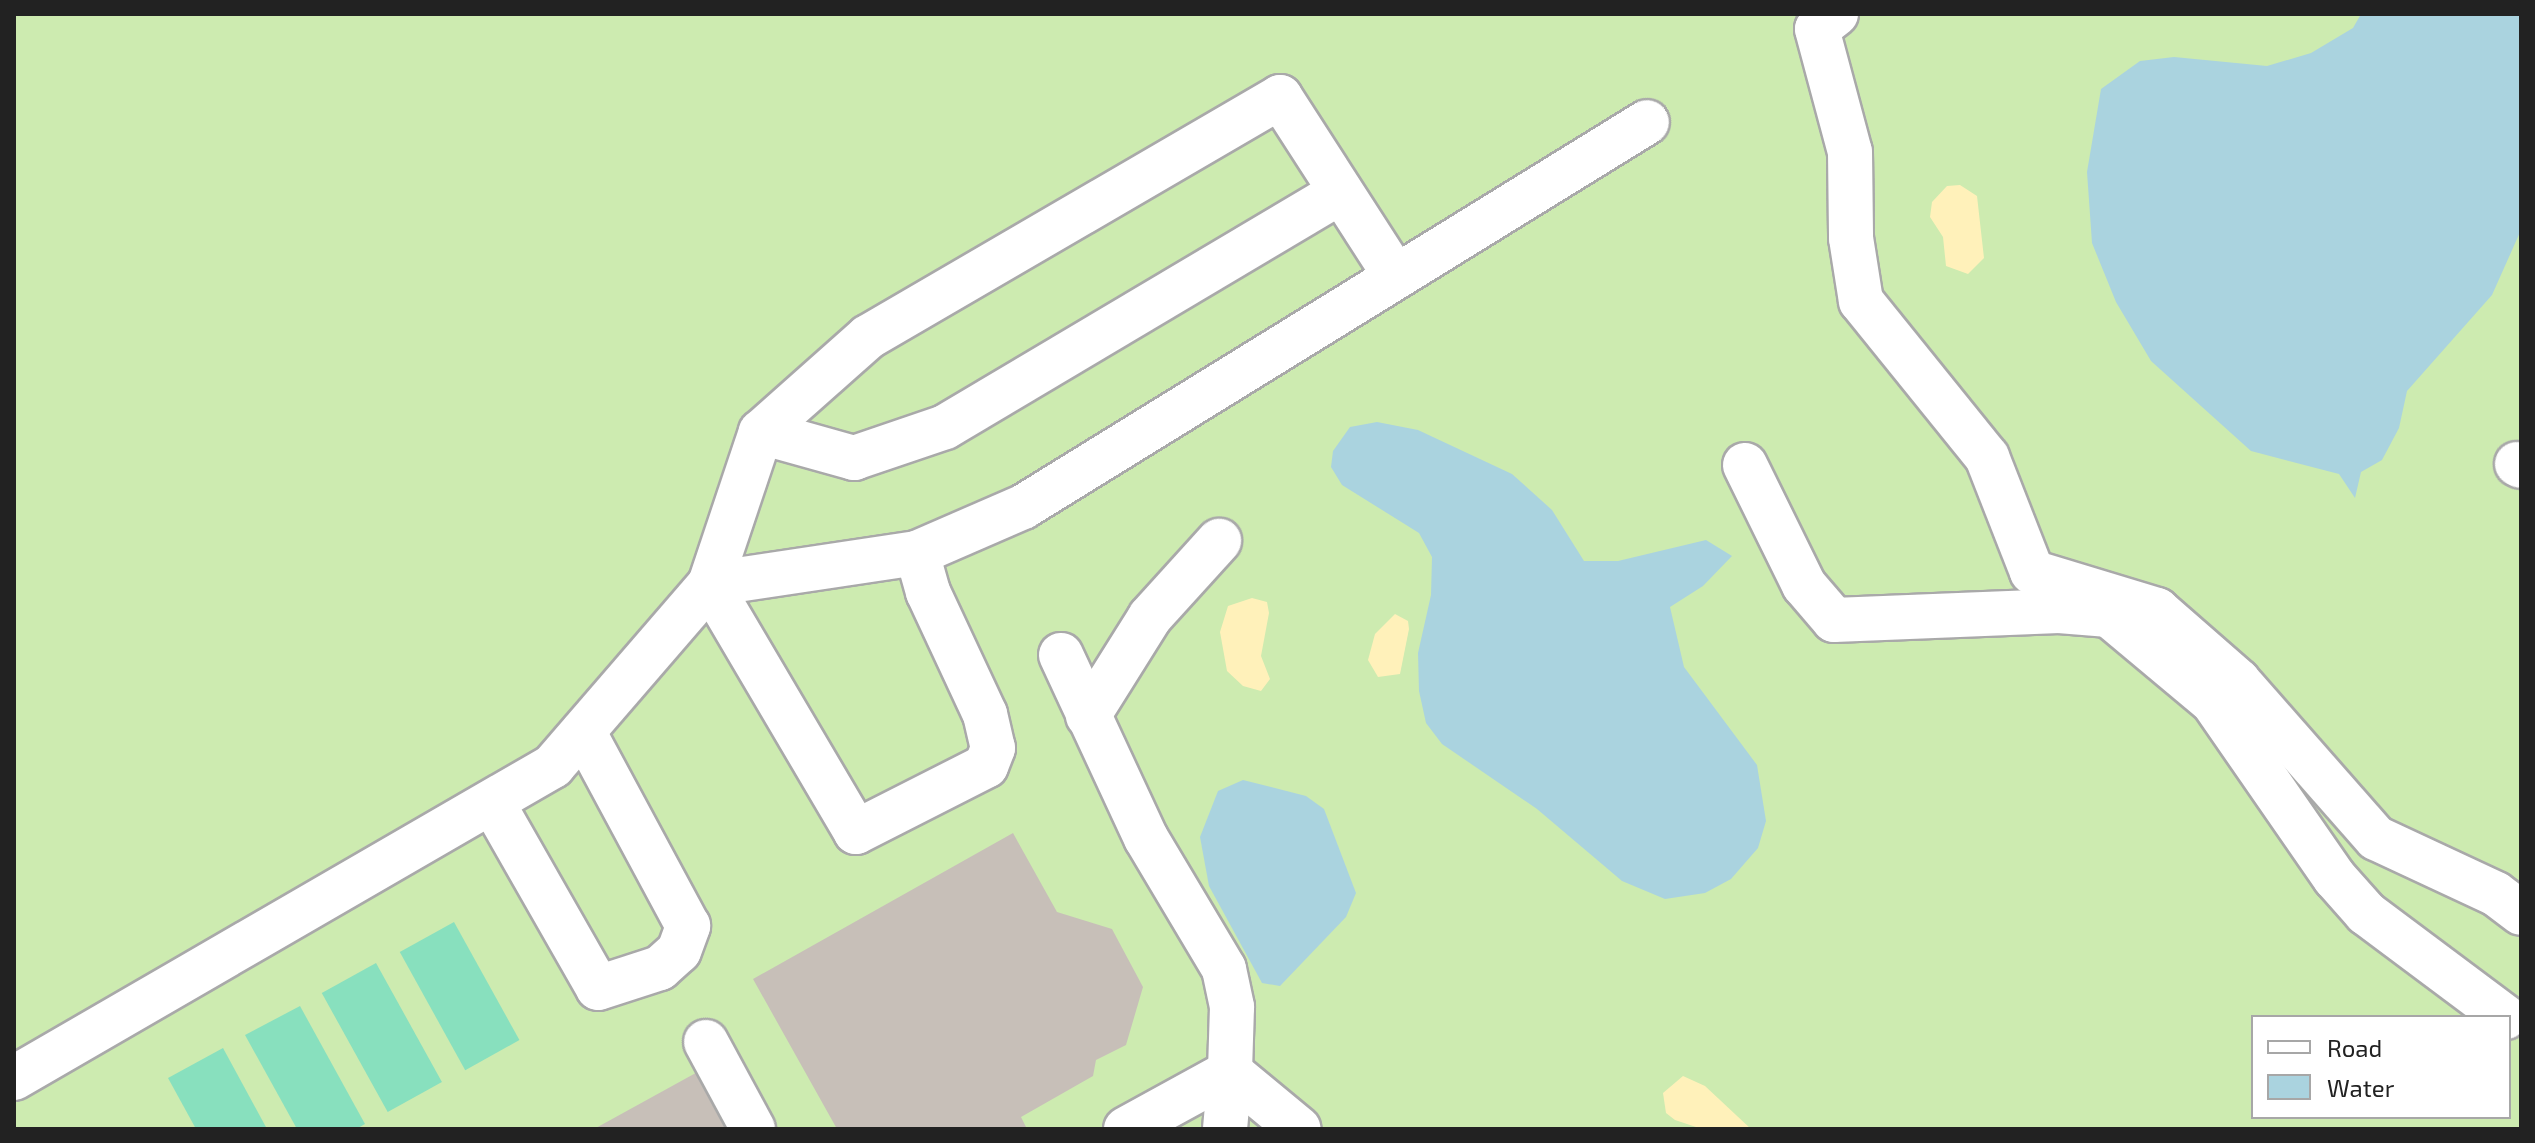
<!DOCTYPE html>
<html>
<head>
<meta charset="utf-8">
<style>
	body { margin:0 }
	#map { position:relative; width:2535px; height:1143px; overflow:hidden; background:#f2efe9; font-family:"Exo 2",sans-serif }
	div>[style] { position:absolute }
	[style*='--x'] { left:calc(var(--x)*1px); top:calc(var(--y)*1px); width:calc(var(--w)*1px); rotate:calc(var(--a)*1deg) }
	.grass>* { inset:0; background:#cdebb0 }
	.sand>* { inset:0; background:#fff1ba }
	.pitch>* { inset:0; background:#88e0be; transform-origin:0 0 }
	.water>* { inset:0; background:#aad3df }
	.building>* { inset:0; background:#c7bfb8 }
	.roads { filter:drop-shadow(2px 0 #a9a9a9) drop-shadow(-2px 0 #a9a9a9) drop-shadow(0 2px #a9a9a9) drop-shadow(0 -2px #a9a9a9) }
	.minor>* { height:44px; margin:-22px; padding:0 22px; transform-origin:22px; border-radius:22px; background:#fff }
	span { translate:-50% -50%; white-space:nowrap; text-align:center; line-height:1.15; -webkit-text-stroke:7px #fff; paint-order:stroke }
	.frame { position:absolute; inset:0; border:16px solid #222; pointer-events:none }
	.legend { position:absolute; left:2251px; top:1015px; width:260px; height:104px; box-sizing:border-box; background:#fff; border:2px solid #a7a7a7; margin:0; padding:10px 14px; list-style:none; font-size:24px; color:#222 }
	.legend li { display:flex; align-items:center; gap:16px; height:40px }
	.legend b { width:40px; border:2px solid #a7a7a7 }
</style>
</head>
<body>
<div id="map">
	<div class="grass">
		<i style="clip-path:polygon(evenodd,14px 14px,2521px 14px,2521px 1129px,14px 1129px,14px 14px,2253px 1017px,2509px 1017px,2509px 1117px,2253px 1117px,2253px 1017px)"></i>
	</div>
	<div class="sand">
		<i style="clip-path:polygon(1960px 185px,1977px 196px,1984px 258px,1968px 274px,1946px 266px,1943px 237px,1930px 217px,1932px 202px,1947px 186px)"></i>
		<i style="clip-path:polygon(1252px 598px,1267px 602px,1269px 613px,1261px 656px,1270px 679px,1261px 691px,1243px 686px,1227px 671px,1220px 632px,1228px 606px)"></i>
		<i style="clip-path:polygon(1395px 614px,1408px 621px,1409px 629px,1400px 674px,1378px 677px,1368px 660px,1375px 634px)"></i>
		<i style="clip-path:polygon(1683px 1076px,1705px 1086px,1751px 1129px,1702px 1129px,1675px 1120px,1666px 1113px,1663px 1093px)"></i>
	</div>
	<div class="pitch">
		<i style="left:454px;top:922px;width:135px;height:62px;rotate:61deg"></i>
		<i style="left:376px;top:963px;width:136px;height:62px;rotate:61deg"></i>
		<i style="clip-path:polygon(300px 1006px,365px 1124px,356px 1129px,297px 1129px,245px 1035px)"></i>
		<i style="clip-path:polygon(223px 1048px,267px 1129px,196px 1129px,168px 1078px)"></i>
	</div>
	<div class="water">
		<i style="clip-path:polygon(2361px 14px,2521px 14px,2521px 230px,2492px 295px,2407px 391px,2399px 428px,2382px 460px,2361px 472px,2355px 498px,2339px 474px,2251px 451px,2151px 361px,2116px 302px,2092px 243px,2087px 172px,2101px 89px,2140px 61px,2174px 57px,2267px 66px,2311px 53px,2353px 28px)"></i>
		<i style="clip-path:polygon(1377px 422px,1418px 430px,1512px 474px,1552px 510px,1584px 561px,1618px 561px,1706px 540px,1732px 556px,1703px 586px,1670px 607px,1684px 667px,1757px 765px,1766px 821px,1758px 848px,1731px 879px,1705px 893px,1665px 899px,1622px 881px,1537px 809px,1442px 744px,1426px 723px,1419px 691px,1418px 653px,1431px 595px,1432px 557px,1419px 533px,1342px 485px,1331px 467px,1333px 451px,1350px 427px)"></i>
		<i style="clip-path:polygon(1243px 780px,1306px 796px,1324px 809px,1356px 893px,1346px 917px,1280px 986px,1262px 983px,1209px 886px,1200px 837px,1218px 791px)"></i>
	</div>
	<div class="building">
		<i style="clip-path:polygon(1013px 833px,1057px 912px,1112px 929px,1143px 987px,1126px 1045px,1096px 1060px,1093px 1076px,1021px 1117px,1027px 1129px,837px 1129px,753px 979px)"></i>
		<i style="clip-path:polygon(703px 1069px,735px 1129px,594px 1129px)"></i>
	</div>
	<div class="roads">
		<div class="minor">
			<i style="--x:1836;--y:14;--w:24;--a:142"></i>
			<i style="--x:1817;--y:29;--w:127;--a:75"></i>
			<i style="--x:1850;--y:152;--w:86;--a:89.3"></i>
			<i style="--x:1851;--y:238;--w:64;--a:81"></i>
			<i style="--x:1861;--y:301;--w:201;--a:51.1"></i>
			<i style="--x:1987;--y:457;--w:123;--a:68.6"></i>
			<i style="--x:2032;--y:572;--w:131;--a:16.9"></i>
			<i style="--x:2157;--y:610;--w:108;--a:41.2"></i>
			<i style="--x:2238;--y:681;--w:209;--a:48.7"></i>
			<i style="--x:2376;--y:838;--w:132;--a:25"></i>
			<i style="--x:2496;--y:894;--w:31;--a:37"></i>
			<i style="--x:761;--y:432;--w:97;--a:15.6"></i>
			<i style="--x:854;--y:458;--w:96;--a:-18.8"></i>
			<i style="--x:945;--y:427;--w:460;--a:-30.7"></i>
			<i style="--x:2517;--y:464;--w:4;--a:27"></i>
			<i style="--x:1745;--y:465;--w:134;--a:63.8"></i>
			<i style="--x:1804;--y:585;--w:46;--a:49.4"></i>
			<i style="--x:1834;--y:620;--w:225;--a:-2.3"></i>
			<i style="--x:2059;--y:611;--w:50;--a:4.6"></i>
			<i style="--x:2109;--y:615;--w:136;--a:39.9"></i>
			<i style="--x:2213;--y:702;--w:214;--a:55.3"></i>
			<i style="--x:2335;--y:878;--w:47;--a:48.5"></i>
			<i style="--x:2366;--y:913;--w:174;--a:36.8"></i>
			<i style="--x:917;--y:553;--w:41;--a:74.2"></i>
			<i style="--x:928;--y:592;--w:135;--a:65"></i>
			<i style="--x:985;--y:714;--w:35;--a:77"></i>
			<i style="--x:993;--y:748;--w:19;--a:111"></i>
			<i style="--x:986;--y:766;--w:146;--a:153.1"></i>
			<i style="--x:856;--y:832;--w:288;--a:-120.5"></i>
			<i style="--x:710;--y:584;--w:160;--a:-71.5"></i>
			<i style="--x:761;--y:432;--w:143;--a:-41.6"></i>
			<i style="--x:868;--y:337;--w:477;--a:-30.2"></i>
			<i style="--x:1280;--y:97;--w:214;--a:57.2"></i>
			<i style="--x:1061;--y:655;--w:202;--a:65.1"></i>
			<i style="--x:1146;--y:838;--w:152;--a:59.2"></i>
			<i style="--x:1224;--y:969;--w:39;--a:78"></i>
			<i style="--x:1232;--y:1007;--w:65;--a:91.8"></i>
			<i style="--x:1230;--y:1072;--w:89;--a:39.6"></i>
			<i style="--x:1088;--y:716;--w:117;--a:-57.9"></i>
			<i style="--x:1150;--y:617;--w:103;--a:-47.8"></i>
			<i style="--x:492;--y:802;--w:214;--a:60.3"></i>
			<i style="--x:598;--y:988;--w:65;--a:-17.9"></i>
			<i style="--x:660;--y:968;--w:25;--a:-42"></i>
			<i style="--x:679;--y:951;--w:27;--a:-70"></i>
			<i style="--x:688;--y:926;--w:221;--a:-118.3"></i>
			<i style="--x:706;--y:1042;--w:99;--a:61.6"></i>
			<i style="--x:14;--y:1078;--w:623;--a:-30.06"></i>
			<i style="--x:553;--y:766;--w:240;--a:-49.2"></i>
			<i style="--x:710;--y:584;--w:209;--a:-8.5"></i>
			<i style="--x:917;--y:553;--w:116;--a:-23.5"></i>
			<i style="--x:1023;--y:507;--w:733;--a:-31.67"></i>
			<i style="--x:1126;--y:1129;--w:119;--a:-28.7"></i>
			<i style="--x:1225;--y:1129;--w:57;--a:-85"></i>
		</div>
	</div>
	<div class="frame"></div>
	<ul class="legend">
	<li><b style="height:10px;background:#fff"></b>Road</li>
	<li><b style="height:22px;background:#aad3df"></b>Water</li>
	</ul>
</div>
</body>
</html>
